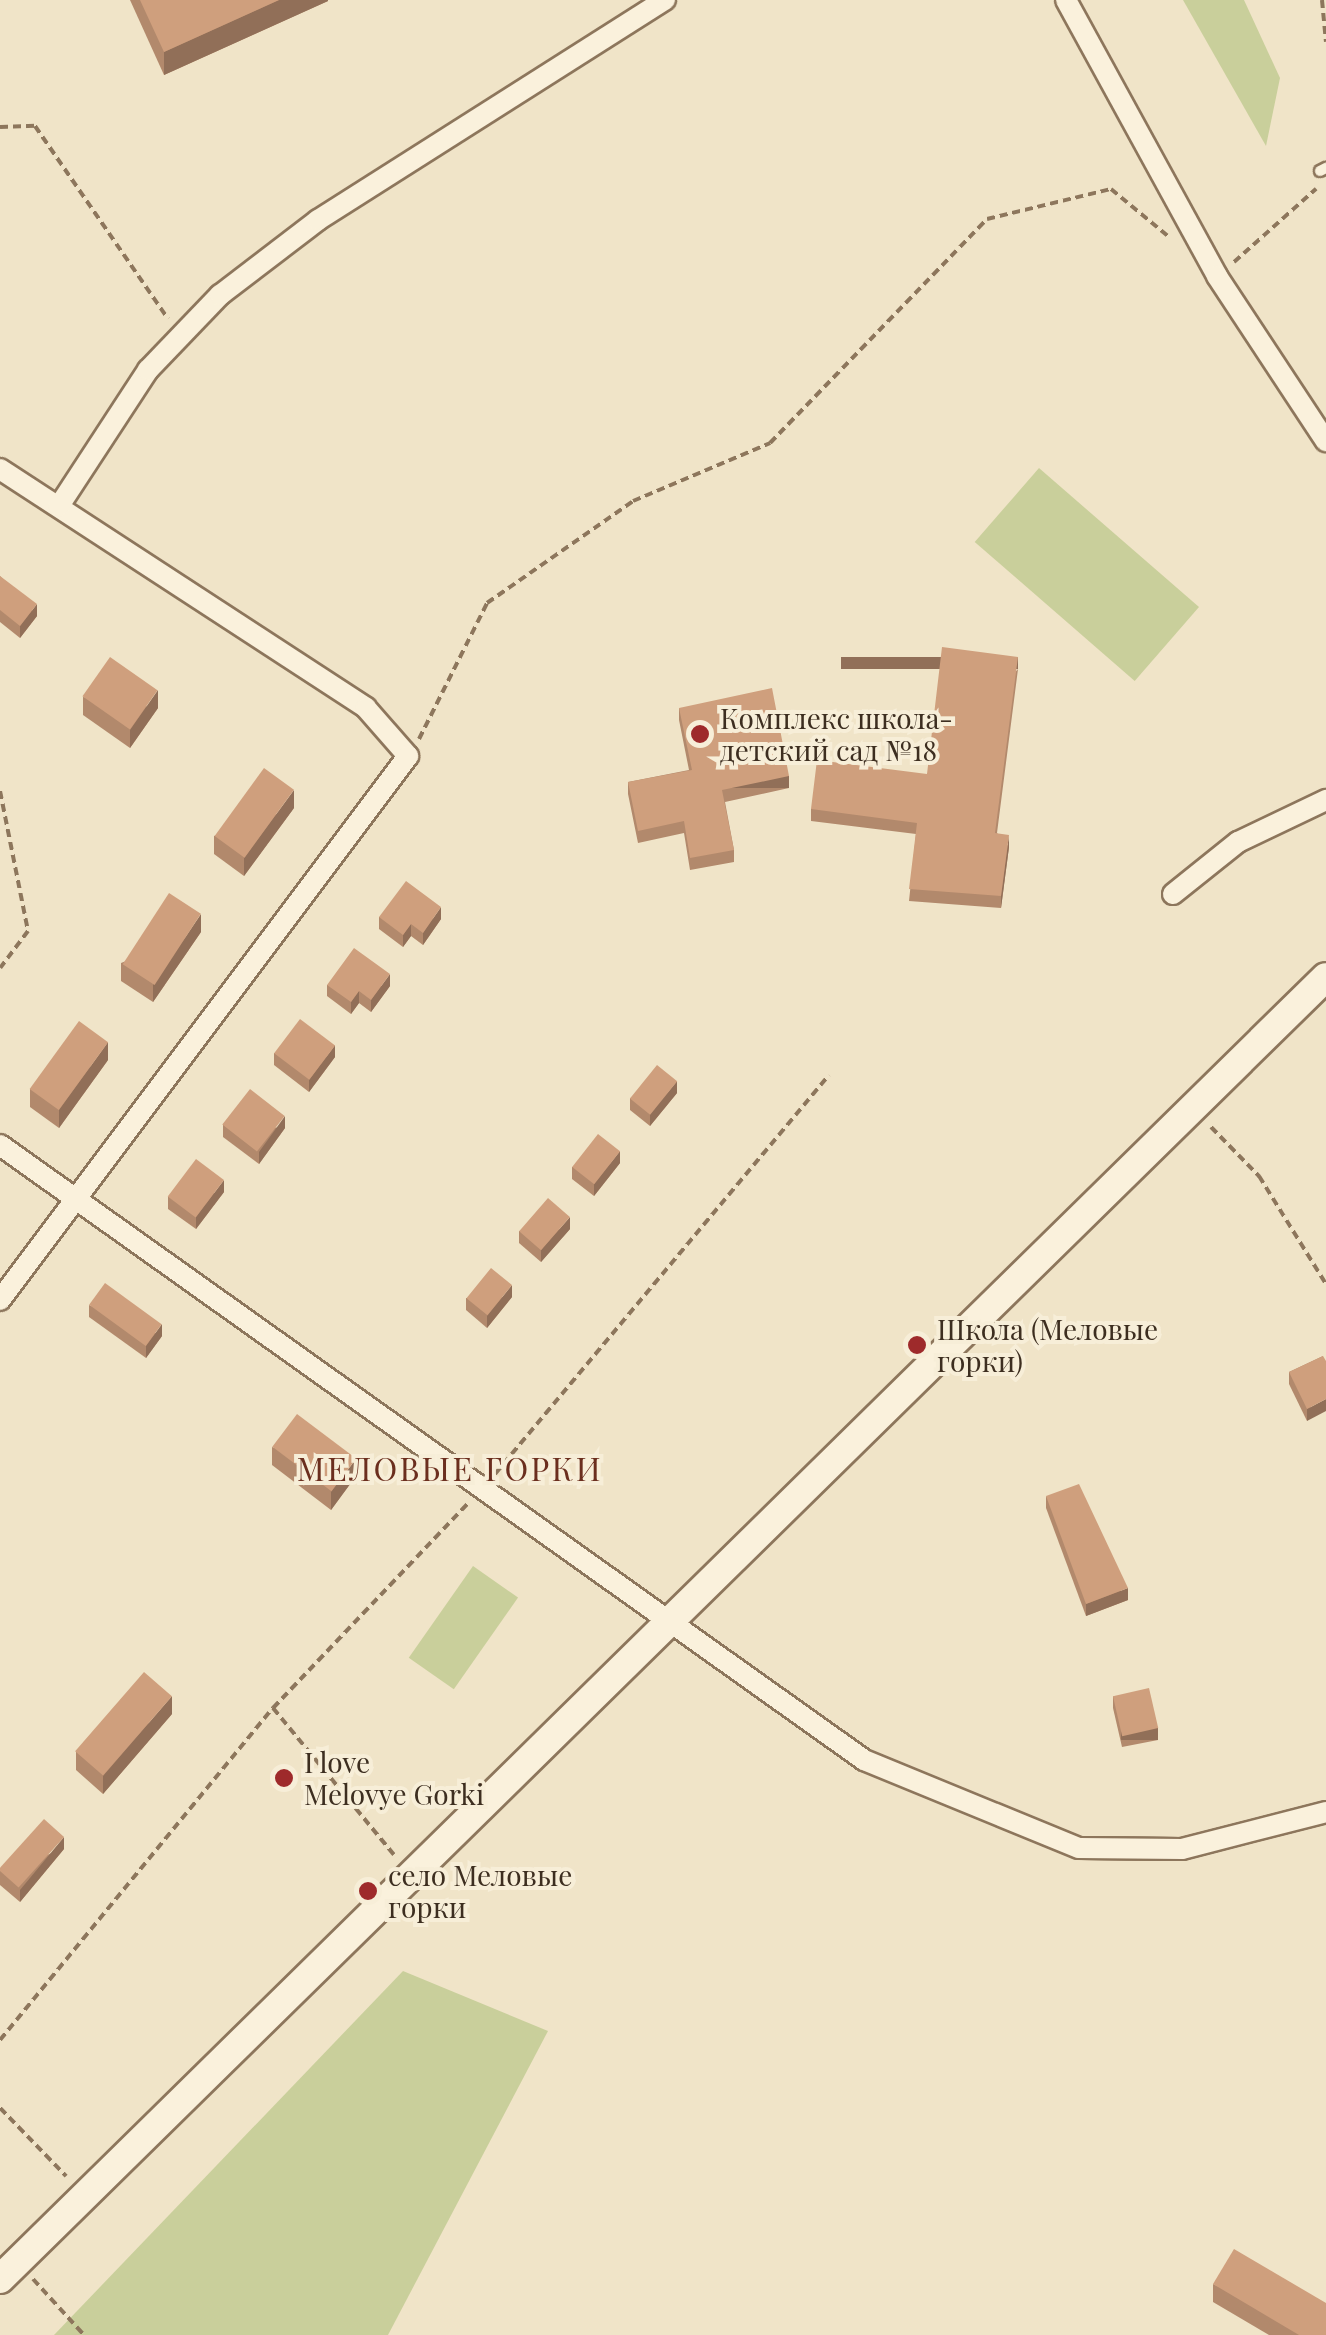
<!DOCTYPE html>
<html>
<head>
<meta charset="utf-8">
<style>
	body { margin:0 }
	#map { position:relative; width:1326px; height:2335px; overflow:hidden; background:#f0e4c8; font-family:"Playfair Display",serif }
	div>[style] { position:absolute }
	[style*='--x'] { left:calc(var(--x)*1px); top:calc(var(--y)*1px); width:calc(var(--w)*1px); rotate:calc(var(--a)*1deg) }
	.green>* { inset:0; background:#c9cf9b; transform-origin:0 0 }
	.path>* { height:4px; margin-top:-2px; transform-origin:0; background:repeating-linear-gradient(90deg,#8d765c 0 8px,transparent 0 13px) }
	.roads { filter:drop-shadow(2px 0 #8d765c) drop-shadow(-2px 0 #8d765c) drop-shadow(0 2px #8d765c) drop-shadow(0 -2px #8d765c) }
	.lane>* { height:10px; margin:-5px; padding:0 5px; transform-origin:5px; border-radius:5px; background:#faf1dc }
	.street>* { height:20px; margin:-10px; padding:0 10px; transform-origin:10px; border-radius:10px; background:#faf1dc }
	.secondary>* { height:28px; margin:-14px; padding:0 14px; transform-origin:14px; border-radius:14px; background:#faf1dc }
	.wall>* { inset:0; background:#b2896c }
	.shaded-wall>* { inset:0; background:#916f58; transform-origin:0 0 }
	.building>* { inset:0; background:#cf9f7d; transform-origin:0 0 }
	.dots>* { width:28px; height:28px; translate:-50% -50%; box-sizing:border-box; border:5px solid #f7eed8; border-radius:50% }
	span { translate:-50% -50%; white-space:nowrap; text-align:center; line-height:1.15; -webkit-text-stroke:8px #f7eed8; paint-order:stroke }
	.poi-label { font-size:28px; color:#3d2e20 }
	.left { translate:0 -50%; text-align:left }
	.quarter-label { font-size:32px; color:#6b2e1e; letter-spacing:2.5px }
</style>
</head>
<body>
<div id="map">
	<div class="green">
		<i style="clip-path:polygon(1183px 0,1244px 0,1280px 78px,1266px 146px)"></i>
		<i style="left:1039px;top:468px;width:212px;height:98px;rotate:41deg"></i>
		<i style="left:473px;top:1566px;width:55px;height:112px;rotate:35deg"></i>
		<i style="clip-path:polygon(403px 1971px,548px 2031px,388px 2335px,54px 2335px)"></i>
	</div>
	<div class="path">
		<i style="--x:1322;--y:0;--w:42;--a:84.6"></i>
		<i style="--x:0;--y:127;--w:35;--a:-2"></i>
		<i style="--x:35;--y:126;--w:234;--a:55.4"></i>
		<i style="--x:1234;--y:262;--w:110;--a:-41.7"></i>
		<i style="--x:419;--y:739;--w:152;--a:-63.4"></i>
		<i style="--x:487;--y:603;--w:178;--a:-34.9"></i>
		<i style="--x:633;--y:501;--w:149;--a:-22.9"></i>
		<i style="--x:770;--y:443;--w:312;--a:-45.9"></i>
		<i style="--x:987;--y:219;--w:128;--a:-13.6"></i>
		<i style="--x:1111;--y:189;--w:75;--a:39.6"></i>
		<i style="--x:0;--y:791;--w:143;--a:78.7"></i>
		<i style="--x:28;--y:931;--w:46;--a:127.1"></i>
		<i style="--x:1211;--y:1127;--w:69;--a:45.6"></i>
		<i style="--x:1259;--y:1176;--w:127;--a:58.2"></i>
		<i style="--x:495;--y:1474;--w:520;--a:-50.07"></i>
		<i style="--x:273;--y:1708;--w:190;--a:50.5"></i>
		<i style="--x:0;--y:2040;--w:430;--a:-50.6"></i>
		<i style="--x:273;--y:1708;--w:283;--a:-46.4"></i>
		<i style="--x:0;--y:2108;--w:95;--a:45.9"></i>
		<i style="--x:33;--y:2279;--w:76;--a:47.7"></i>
	</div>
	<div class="roads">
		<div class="lane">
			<i style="--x:1320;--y:171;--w:7;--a:-27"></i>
		</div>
		<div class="street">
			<i style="--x:1066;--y:0;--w:315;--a:61.3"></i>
			<i style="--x:1217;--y:276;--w:198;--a:56.6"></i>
			<i style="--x:0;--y:469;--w:437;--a:33.1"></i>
			<i style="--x:366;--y:708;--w:64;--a:48.8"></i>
			<i style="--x:408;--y:756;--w:680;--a:126.87"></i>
			<i style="--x:59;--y:506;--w:163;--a:-56.8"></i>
			<i style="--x:148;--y:370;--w:104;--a:-46.2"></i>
			<i style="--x:220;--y:295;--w:123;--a:-37.4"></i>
			<i style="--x:318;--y:220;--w:411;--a:-32.4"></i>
			<i style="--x:1173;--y:894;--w:83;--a:-38.7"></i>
			<i style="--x:1238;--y:842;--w:98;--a:-25.5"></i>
			<i style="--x:0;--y:1145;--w:1061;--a:35.44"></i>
			<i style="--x:864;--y:1760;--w:232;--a:22.3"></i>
			<i style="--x:1079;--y:1848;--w:103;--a:0.6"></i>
			<i style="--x:1182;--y:1849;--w:149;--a:-14.4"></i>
		</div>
		<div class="secondary">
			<i style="--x:0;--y:2279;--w:1858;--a:-44.48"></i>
		</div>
	</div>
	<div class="wall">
		<i style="clip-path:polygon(130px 0,328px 0,328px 1px,164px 75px)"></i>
		<i style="clip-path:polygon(0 576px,37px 616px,20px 638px,0 622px)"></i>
		<i style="clip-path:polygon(1018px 669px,997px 833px,1009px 847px,1001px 908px,909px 901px,916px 834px,811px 821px,811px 809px,927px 774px)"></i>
		<i style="clip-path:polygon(83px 697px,158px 708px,130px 748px,83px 715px)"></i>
		<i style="clip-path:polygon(679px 708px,789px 788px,725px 802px,734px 850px,734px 862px,690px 870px,684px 833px,638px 843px,628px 794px,628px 782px,689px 770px,679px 720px)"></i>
		<i style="clip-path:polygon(294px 808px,244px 876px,214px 854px,214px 836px)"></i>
		<i style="clip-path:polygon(379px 917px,441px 919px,423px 945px,411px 936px,403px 947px,379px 929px)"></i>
		<i style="clip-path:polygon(201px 932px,153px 1002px,121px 981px,121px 963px)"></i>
		<i style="clip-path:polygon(327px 985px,390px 986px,371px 1012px,359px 1003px,351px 1014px,327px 996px)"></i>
		<i style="clip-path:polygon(274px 1053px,335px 1057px,309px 1092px,274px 1065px)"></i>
		<i style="clip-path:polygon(108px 1060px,59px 1128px,30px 1107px,30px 1089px)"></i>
		<i style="clip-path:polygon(677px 1093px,650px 1126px,630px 1110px,630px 1098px)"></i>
		<i style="clip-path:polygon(223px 1125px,285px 1128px,259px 1164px,223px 1137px)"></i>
		<i style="clip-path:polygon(620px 1163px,594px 1196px,572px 1179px,572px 1167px)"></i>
		<i style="clip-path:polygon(224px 1192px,196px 1229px,168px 1209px,168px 1197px)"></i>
		<i style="clip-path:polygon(570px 1229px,541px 1262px,519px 1243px,519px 1231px)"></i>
		<i style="clip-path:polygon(512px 1297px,487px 1328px,466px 1310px,466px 1298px)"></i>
		<i style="clip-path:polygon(89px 1305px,162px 1336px,146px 1358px,89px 1317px)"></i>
		<i style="clip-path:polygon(1323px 1356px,1307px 1421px,1289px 1384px,1289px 1372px)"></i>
		<i style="clip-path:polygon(272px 1447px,356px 1476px,331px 1510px,272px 1465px)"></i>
		<i style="clip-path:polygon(1046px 1496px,1128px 1600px,1086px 1616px,1046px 1508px)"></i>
		<i style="clip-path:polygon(1113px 1696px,1158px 1740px,1122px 1747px,1113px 1708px)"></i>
		<i style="clip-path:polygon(172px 1714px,103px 1794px,76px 1770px,76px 1752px)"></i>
		<i style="clip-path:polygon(64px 1849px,20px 1902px,0 1885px,0 1871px)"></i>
		<i style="clip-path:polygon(1213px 2284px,1326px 2335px,1269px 2335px,1213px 2302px)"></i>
	</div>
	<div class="shaded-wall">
		<i style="clip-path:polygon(279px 0,328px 0,328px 1px,164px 75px,164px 52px)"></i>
		<i style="clip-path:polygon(37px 604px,37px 616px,20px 638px,20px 626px)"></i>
		<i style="left:1018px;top:657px;width:12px;height:177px;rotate:90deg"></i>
		<i style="clip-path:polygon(158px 690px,158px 708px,130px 748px,130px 730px)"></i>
		<i style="left:789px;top:776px;width:12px;height:68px;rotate:90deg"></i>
		<i style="clip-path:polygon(294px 790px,294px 808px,244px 876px,244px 858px)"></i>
		<i style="clip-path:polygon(1009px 835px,1009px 847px,1001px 908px,1001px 896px)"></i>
		<i style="clip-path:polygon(441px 907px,441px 919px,423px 945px,423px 933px)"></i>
		<i style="clip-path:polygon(201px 914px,201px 932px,153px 1002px,153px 985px)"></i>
		<i style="clip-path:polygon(411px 924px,411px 936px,403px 947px,403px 935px)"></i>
		<i style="clip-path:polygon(390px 974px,390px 986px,371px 1012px,371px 1000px)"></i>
		<i style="clip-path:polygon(359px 991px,359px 1003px,351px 1014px,351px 1002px)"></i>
		<i style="clip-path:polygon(108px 1042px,108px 1060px,59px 1128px,59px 1110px)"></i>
		<i style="clip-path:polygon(335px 1045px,335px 1057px,309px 1092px,309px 1080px)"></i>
		<i style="clip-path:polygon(677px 1081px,677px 1093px,650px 1126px,650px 1114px)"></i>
		<i style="clip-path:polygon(285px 1116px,285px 1128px,259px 1164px,259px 1152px)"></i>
		<i style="clip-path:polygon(620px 1151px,620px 1163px,594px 1196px,594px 1184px)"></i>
		<i style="clip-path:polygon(224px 1180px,224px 1192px,196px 1229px,196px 1217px)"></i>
		<i style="clip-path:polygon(570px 1217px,570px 1229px,541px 1262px,541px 1250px)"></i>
		<i style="clip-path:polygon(512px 1285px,512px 1297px,487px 1328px,487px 1316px)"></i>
		<i style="clip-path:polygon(162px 1324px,162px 1336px,146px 1358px,146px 1346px)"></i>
		<i style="clip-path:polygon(1326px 1399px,1326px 1411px,1307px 1421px,1307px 1409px)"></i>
		<i style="clip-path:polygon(356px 1459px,356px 1476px,331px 1510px,331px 1492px)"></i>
		<i style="clip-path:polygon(1128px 1588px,1128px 1600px,1086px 1616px,1086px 1604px)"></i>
		<i style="clip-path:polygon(172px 1696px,172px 1714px,103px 1794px,103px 1776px)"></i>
		<i style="left:1158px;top:1728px;width:12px;height:37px;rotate:90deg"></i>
		<i style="clip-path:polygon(64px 1837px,64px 1849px,20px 1902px,20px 1890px)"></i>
	</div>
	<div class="building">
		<i style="clip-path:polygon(140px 0,279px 0,164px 52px)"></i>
		<i style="clip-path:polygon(0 576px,37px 604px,20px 626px,0 610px)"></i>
		<i style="clip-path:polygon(942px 647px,1018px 657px,995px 833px,1009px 835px,1001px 896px,909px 889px,917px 823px,811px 809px,817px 760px,927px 774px)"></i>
		<i style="left:110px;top:657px;width:58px;height:48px;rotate:35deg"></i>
		<i style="clip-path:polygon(772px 688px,789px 776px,722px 790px,734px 850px,690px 858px,684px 821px,638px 831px,628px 782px,692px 770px,679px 708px)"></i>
		<i style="left:264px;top:768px;width:37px;height:84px;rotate:36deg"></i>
		<i style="clip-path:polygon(406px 881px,441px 907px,423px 933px,411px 924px,403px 935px,379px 917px)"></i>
		<i style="left:169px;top:893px;width:38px;height:85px;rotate:33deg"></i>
		<i style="clip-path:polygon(354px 948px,390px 974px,371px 1000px,359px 991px,351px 1002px,327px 985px)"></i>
		<i style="left:300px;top:1019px;width:44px;height:43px;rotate:37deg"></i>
		<i style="left:79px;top:1021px;width:36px;height:84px;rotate:36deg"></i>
		<i style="left:657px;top:1065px;width:26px;height:43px;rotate:39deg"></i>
		<i style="left:250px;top:1089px;width:44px;height:45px;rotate:38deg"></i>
		<i style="left:598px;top:1134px;width:28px;height:42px;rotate:38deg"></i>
		<i style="left:196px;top:1159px;width:35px;height:47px;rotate:37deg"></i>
		<i style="left:548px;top:1198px;width:29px;height:44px;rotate:41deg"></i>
		<i style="left:491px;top:1268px;width:27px;height:39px;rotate:39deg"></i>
		<i style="left:105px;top:1283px;width:70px;height:27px;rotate:36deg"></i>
		<i style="clip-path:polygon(1323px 1356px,1326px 1361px,1326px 1399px,1307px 1409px,1289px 1372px)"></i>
		<i style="left:297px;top:1414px;width:74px;height:41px;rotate:37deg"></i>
		<i style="clip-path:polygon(1079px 1484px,1128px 1588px,1086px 1604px,1046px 1496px)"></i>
		<i style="left:144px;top:1672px;width:37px;height:105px;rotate:41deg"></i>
		<i style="left:1149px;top:1688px;width:41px;height:37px;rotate:77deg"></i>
		<i style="left:44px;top:1819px;width:27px;height:68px;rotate:42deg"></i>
		<i style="clip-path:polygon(1234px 2249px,1326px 2303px,1326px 2335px,1299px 2335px,1213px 2284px)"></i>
	</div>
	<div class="dots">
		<i style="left:700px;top:734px;background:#9e2a2b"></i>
		<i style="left:917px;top:1345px;background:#9e2a2b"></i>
		<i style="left:284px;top:1778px;background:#9e2a2b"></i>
		<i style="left:368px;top:1891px;background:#9e2a2b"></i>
	</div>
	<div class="poi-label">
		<span class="left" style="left:720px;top:734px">Комплекс школа-<br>детский сад №18</span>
		<span class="left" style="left:937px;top:1345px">Школа (Меловые<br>горки)</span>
		<span class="left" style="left:304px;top:1778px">I love<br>Melovye Gorki</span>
		<span class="left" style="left:388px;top:1891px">село Меловые<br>горки</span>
	</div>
	<div class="quarter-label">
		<span style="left:450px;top:1468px">МЕЛОВЫЕ ГОРКИ</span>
	</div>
</div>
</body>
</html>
